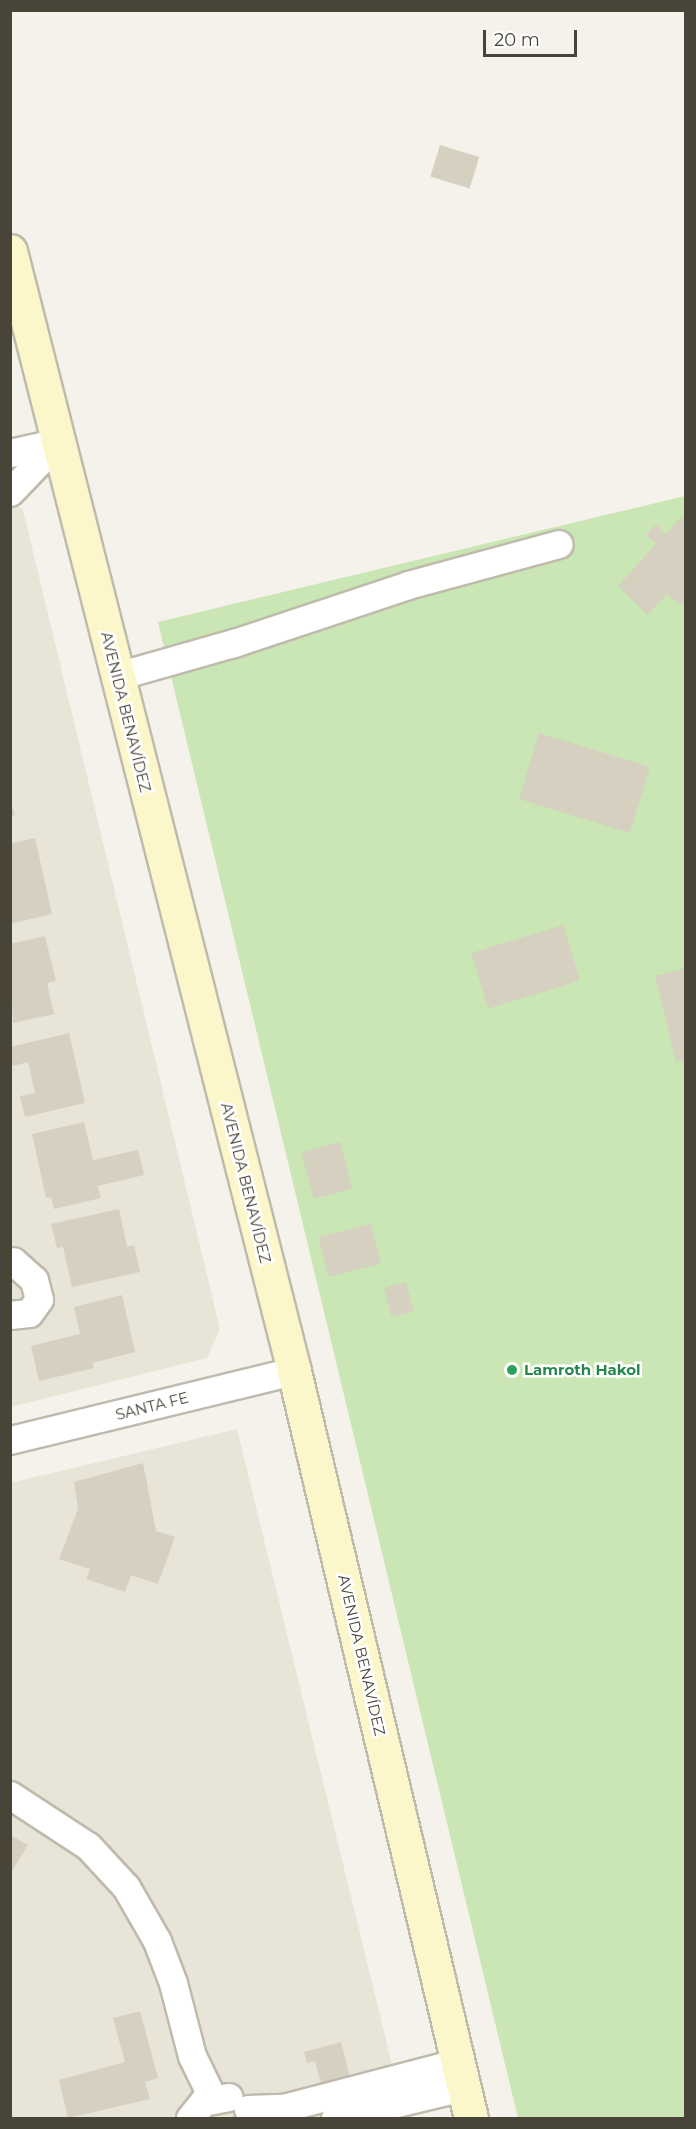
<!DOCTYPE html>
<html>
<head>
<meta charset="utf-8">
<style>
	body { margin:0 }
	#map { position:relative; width:696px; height:2129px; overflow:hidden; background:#f4f2ea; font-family:Montserrat,sans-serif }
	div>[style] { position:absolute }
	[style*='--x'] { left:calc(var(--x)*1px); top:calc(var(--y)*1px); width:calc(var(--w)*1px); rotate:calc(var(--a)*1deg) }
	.residential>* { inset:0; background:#e8e5d8 }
	.green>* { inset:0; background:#c9e6b4 }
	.building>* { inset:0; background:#d5d0bf; transform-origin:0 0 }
	.roads { filter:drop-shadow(2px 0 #bfbbac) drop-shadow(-2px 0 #bfbbac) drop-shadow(0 2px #bfbbac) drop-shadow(0 -2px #bfbbac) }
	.minor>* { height:27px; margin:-13.5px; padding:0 13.5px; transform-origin:13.5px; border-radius:13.5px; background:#fff }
	.secondary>* { height:33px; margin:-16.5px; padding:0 16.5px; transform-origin:16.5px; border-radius:16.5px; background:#fcf7cb }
	.dots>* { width:16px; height:16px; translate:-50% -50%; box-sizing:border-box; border:3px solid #fff; border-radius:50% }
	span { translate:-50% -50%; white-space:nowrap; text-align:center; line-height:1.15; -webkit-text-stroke:5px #fff; paint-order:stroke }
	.street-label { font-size:15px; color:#484438 }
	.leisure-label { font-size:15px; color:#27864d; font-weight:700 }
	.left { translate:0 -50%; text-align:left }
	.frame { position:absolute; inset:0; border:12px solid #484438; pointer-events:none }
	.scale { position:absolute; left:483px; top:30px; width:94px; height:27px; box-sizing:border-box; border:3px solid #484438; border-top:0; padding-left:8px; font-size:18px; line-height:21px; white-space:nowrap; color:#484438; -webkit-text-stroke:4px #fff; paint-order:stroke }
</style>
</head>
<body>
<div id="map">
	<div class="residential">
		<i style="clip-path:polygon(10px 501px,23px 510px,220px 1329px,207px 1358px,11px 1407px)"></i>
		<i style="clip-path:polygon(237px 1429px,405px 2118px,11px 2118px,10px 1483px)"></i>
	</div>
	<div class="green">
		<i style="clip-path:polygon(685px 496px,685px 2118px,518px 2118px,158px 622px)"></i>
	</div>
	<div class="building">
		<i style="left:440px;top:145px;width:41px;height:33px;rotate:17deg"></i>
		<i style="clip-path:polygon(681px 517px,686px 521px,686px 598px,679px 605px,667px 594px,648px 615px,618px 586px,656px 544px,646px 535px,656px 524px,666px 534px)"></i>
		<i style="left:539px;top:733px;width:116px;height:69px;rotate:17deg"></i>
		<i style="clip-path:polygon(10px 799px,15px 815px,10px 816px)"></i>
		<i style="clip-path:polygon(35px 838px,52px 914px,10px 924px,10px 844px)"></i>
		<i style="left:563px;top:925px;width:58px;height:96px;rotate:73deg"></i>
		<i style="clip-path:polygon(45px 936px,56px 981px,47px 983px,54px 1014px,13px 1023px,10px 944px)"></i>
		<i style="clip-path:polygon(686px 968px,686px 1060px,676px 1062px,655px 976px)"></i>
		<i style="clip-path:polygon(69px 1033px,85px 1103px,25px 1117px,20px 1096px,35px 1093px,28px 1062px,13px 1066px,10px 1047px)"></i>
		<i style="clip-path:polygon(84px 1122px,93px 1160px,138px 1150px,144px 1175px,98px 1186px,101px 1198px,54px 1209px,51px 1197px,46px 1198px,32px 1134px)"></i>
		<i style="left:340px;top:1142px;width:48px;height:40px;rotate:75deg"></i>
		<i style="clip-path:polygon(119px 1209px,127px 1247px,134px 1245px,140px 1272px,72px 1287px,63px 1247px,57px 1248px,51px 1224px)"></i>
		<i style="left:371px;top:1224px;width:41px;height:54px;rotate:76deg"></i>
		<i style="left:406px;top:1282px;width:30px;height:23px;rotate:75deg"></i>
		<i style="clip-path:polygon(122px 1295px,135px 1352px,92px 1363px,94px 1368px,39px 1381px,31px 1346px,80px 1334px,74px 1307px)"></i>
		<i style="clip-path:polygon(143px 1463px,156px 1531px,175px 1537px,158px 1584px,131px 1575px,125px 1592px,86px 1579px,90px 1569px,59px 1559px,78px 1509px,74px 1482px)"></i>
		<i style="clip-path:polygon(10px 1835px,28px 1845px,10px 1874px)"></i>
		<i style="clip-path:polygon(140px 2011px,158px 2078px,145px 2082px,150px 2099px,68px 2118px,59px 2080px,125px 2062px,113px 2018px)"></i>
		<i style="clip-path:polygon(341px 2042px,360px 2118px,330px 2118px,315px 2061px,307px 2063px,304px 2052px)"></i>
	</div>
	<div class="roads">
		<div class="minor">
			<i style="--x:10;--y:453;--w:49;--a:-12.9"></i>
			<i style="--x:10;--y:492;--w:69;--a:-46.2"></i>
			<i style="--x:117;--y:676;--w:122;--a:-15.8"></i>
			<i style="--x:234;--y:643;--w:183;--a:-18.4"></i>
			<i style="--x:408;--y:585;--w:156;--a:-15.2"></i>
			<i style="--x:10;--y:1315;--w:19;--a:-6"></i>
			<i style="--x:29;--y:1313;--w:17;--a:-54"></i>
			<i style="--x:39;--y:1299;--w:20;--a:-105"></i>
			<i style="--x:34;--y:1280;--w:28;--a:-138"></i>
			<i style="--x:10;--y:1440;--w:292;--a:-13.7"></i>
			<i style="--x:10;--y:1795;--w:93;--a:33.2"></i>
			<i style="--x:88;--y:1846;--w:56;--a:47.2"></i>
			<i style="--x:126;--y:1887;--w:62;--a:60.1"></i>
			<i style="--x:157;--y:1941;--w:45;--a:69.1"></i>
			<i style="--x:173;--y:1983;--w:75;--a:75.4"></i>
			<i style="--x:192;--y:2056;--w:46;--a:64"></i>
			<i style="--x:248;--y:2109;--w:35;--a:-2"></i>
			<i style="--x:283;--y:2108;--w:182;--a:-14.6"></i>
			<i style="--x:190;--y:2118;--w:21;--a:-51"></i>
			<i style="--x:203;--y:2102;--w:26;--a:-11"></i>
			<i style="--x:335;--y:2118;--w:132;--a:-13.6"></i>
		</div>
		<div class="secondary">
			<i style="--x:10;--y:251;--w:1155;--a:75.77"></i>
			<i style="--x:294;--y:1371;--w:768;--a:76.67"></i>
		</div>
	</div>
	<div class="dots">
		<i style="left:512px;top:1370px;background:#2e9e5b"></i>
	</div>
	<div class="street-label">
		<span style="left:126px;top:712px;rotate:76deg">AVENIDA BENAVÍDEZ</span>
		<span style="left:246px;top:1183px;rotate:76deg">AVENIDA BENAVÍDEZ</span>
		<span style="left:152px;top:1406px;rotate:-14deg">SANTA FE</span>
		<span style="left:362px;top:1655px;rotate:77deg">AVENIDA BENAVÍDEZ</span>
	</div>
	<div class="leisure-label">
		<span class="left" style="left:524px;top:1370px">Lamroth Hakol</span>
	</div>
	<div class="frame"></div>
	<div class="scale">20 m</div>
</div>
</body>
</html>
